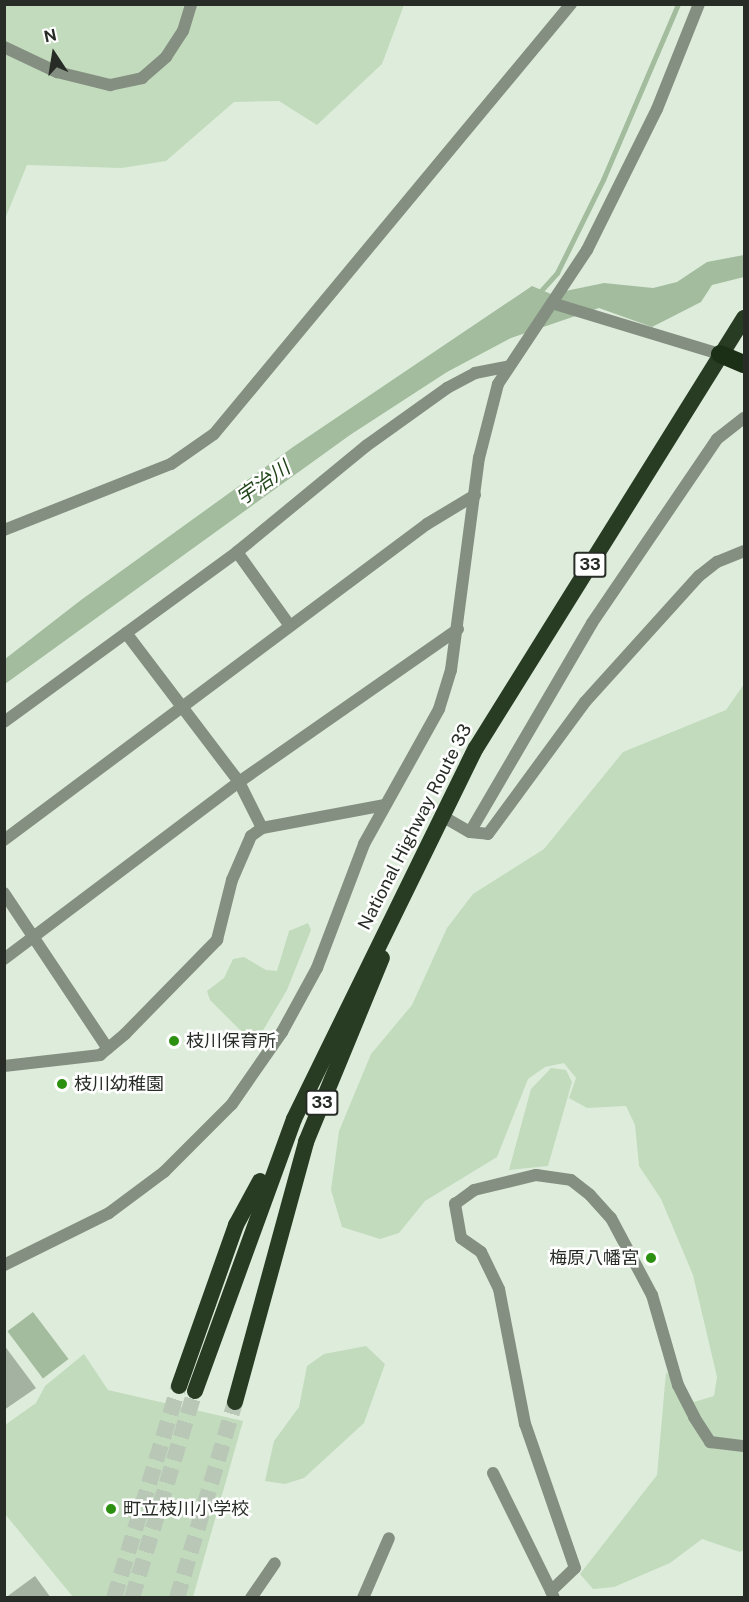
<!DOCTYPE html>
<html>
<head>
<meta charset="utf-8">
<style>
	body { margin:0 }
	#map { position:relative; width:749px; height:1602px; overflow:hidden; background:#deeddb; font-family:"Public Sans","Noto Sans JP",sans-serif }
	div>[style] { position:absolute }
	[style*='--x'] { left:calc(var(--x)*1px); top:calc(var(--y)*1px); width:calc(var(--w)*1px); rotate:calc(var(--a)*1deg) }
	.green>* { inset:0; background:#c2dbbd }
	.water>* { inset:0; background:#a2bc9d; transform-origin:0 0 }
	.stream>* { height:4.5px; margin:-2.25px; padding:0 2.25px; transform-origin:2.25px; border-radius:2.25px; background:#a2bc9d }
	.building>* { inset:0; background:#a4b2a1 }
	.trunk-tunnel>* { height:16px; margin-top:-8px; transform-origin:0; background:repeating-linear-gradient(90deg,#b9c7b7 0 16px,transparent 0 24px) }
	.minor>* { height:12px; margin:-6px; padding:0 6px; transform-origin:6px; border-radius:6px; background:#848f82 }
	.tertiary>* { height:12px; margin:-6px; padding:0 6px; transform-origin:6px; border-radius:6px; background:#848f82 }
	.trunk>* { height:16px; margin:-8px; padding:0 8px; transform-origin:8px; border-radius:8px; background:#283c24 }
	.motorway>* { height:18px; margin:-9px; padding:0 9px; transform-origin:9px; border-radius:9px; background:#1b2f17 }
	.dots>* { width:16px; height:16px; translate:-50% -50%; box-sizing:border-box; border:3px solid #fff; border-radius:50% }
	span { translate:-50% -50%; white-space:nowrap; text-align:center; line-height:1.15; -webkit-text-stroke:5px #fff; paint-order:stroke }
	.shield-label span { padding:2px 4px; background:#fff; border:2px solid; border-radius:4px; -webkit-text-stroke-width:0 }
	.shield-label { font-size:16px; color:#272d26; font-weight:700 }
	.street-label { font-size:18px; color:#272d26 }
	.poi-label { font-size:18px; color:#272d26 }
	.left { translate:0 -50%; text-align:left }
	.right { translate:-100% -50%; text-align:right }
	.water-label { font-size:20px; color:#214519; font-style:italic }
	.frame { position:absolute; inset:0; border:6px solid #272d26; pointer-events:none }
	.north { position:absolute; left:24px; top:24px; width:60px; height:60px; -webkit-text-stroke:4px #fff; paint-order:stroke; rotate:348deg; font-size:16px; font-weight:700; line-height:24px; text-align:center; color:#272d26 }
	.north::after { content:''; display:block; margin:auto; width:21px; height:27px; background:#272d26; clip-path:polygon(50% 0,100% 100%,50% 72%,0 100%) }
</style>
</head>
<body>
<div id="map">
	<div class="green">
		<i style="clip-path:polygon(5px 5px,404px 5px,382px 64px,317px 125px,279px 101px,234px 102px,166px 161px,122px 168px,27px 165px,5px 219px)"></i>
		<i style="clip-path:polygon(744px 684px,744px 1550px,740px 1552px,702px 1539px,670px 1563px,614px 1587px,593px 1589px,580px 1574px,657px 1475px,666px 1372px,694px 1402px,714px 1396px,717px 1377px,693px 1275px,661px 1199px,639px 1166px,635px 1125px,626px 1106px,587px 1108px,569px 1098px,576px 1078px,564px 1063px,545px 1067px,528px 1079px,497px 1157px,425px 1201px,399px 1233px,380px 1239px,342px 1227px,331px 1190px,339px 1131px,371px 1054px,412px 1005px,447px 928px,473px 894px,544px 849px,623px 752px,726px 710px)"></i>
		<i style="clip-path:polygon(308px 923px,311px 930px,287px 990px,262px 1032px,246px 1036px,210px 1000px,207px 991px,224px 978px,233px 959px,244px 957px,266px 970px,277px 971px,289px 931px)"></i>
		<i style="clip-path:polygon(551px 1068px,566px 1070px,572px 1082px,548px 1166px,509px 1170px,531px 1089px)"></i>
		<i style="clip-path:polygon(366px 1346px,385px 1364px,364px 1423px,304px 1478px,285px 1484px,265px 1481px,274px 1441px,299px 1407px,307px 1366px,324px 1354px)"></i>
		<i style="clip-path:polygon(84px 1354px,108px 1390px,243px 1421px,193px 1597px,73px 1597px,5px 1514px,5px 1425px,36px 1403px,45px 1386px)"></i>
	</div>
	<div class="water">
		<i style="clip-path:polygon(744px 255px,744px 277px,712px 285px,701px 302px,652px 327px,599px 308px,511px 338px,447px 372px,350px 435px,5px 684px,5px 659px,81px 600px,293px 447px,532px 286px,551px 294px,604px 283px,653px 288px,677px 282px,707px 262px)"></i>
		<i style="left:33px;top:1312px;width:59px;height:32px;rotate:53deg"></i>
	</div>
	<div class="stream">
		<i style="--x:539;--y:293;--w:27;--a:-48"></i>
		<i style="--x:557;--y:273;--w:104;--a:-63.7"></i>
		<i style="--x:603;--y:180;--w:191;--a:-66.9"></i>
	</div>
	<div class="building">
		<i style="clip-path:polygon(4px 1345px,36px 1388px,4px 1410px)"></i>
		<i style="clip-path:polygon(35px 1576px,51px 1598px,5px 1598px)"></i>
	</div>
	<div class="trunk-tunnel">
		<i style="--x:114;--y:1598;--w:222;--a:-73"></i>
		<i style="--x:132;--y:1598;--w:216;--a:-73.1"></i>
		<i style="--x:177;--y:1598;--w:204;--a:-73.5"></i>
	</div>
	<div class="minor">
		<i style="--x:4;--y:47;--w:59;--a:25.3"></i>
		<i style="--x:57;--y:72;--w:55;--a:13.8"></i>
		<i style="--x:110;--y:85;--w:33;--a:-12"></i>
		<i style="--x:142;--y:78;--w:32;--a:-41"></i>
		<i style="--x:166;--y:57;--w:31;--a:-57"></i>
		<i style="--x:183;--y:31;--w:28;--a:-73"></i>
		<i style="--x:4;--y:530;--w:180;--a:-21.6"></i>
		<i style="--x:171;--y:464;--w:52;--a:-34.9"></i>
		<i style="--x:214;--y:434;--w:559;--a:-50.3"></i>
		<i style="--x:237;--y:552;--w:167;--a:-39.4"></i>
		<i style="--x:366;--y:446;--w:100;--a:-35.6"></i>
		<i style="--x:447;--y:388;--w:32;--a:-28"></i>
		<i style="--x:475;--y:373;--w:33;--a:-11"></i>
		<i style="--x:126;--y:633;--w:187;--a:52.8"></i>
		<i style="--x:239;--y:782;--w:51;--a:63.4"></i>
		<i style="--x:4;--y:722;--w:288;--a:-36.1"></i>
		<i style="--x:237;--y:552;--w:91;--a:54.4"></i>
		<i style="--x:442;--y:816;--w:32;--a:30"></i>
		<i style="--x:470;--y:832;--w:18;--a:6"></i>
		<i style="--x:488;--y:834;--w:164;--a:-53.7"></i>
		<i style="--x:585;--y:702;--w:170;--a:-47.9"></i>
		<i style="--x:699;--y:576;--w:23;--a:-38"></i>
		<i style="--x:717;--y:562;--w:29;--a:-22"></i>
		<i style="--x:470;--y:832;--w:242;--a:-59.7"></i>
		<i style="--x:592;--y:623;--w:222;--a:-55.8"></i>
		<i style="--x:717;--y:439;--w:34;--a:-38"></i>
		<i style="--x:4;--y:840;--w:528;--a:-36.76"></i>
		<i style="--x:427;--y:524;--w:56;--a:-31.1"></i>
		<i style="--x:4;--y:893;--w:187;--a:56.3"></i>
		<i style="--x:4;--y:959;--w:294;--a:-37"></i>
		<i style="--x:239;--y:782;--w:267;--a:-34.9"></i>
		<i style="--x:4;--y:1066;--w:97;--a:-6.5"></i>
		<i style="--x:100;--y:1055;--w:33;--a:-40"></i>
		<i style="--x:125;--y:1034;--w:132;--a:-45.6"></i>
		<i style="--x:217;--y:940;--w:62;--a:-76"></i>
		<i style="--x:232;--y:880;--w:48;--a:-66.6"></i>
		<i style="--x:251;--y:836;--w:14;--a:-36"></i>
		<i style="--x:262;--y:828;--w:125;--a:-10.6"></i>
		<i style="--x:493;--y:1473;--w:131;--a:63.8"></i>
		<i style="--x:251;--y:1598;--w:42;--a:-55.6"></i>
		<i style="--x:363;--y:1598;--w:65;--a:-66.6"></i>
		<i style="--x:554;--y:1598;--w:8;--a:-113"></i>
		<i style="--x:551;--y:1591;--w:33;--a:-44"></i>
		<i style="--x:575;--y:1568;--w:152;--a:-109.1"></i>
		<i style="--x:525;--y:1424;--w:137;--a:-100.9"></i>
		<i style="--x:499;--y:1289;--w:41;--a:-115.9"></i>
		<i style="--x:481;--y:1252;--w:24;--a:-145"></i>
		<i style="--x:461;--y:1238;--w:35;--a:-100"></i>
		<i style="--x:455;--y:1204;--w:24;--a:-36"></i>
		<i style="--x:474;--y:1190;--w:64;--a:-13.6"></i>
		<i style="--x:536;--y:1175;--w:35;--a:8"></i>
		<i style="--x:571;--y:1180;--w:24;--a:38"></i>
		<i style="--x:590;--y:1195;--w:31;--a:48"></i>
		<i style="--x:611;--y:1218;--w:87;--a:62"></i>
		<i style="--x:652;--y:1295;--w:94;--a:73.9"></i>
		<i style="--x:678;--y:1385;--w:36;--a:63"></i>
		<i style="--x:694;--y:1417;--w:30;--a:57"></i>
		<i style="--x:710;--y:1442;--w:34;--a:7"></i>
	</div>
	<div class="tertiary">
		<i style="--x:555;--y:304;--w:172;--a:16.9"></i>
		<i style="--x:4;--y:1265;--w:117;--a:-26.3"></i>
		<i style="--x:109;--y:1213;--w:69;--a:-36.7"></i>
		<i style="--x:164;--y:1172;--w:96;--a:-45"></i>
		<i style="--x:232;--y:1104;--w:88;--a:-55.2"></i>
		<i style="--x:282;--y:1032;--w:73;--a:-61.3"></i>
		<i style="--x:317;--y:968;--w:133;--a:-69.2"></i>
		<i style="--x:364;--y:844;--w:154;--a:-60.9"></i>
		<i style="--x:439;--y:709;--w:41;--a:-72.9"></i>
		<i style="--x:451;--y:670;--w:214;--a:-82.5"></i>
		<i style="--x:479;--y:458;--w:76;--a:-75.6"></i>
		<i style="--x:498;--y:384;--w:161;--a:-56.4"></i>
		<i style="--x:587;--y:250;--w:157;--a:-63.6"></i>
		<i style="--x:657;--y:109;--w:113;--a:-68.2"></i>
	</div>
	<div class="trunk">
		<i style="--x:179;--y:1386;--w:171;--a:-70.5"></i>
		<i style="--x:236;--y:1225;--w:50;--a:-61.4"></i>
		<i style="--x:195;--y:1391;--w:289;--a:-70"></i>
		<i style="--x:294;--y:1119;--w:413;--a:-63.9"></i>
		<i style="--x:476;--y:748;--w:507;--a:-58.07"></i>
		<i style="--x:235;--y:1402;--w:270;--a:-74.7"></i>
		<i style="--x:306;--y:1142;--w:199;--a:-67.6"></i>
	</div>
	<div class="motorway">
		<i style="--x:720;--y:354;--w:26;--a:23"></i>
	</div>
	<div class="dots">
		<i style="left:174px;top:1041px;background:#2c9010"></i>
		<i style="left:62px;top:1084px;background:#2c9010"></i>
		<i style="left:651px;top:1258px;background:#2c9010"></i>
		<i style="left:111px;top:1509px;background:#2c9010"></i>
	</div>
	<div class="shield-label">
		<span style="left:590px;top:565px">33</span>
		<span style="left:322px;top:1103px">33</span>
	</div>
	<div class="street-label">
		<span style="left:415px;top:827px;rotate:-63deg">National Highway Route 33</span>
	</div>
	<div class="poi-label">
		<span class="left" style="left:186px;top:1041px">枝川保育所</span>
		<span class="left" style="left:74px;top:1084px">枝川幼稚園</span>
		<span class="right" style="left:639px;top:1258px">梅原八幡宮</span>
		<span class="left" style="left:123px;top:1509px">町立枝川小学校</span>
	</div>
	<div class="water-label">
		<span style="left:263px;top:483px;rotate:-35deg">宇治川</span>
	</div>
	<div class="frame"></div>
	<div class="north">N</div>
</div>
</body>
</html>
